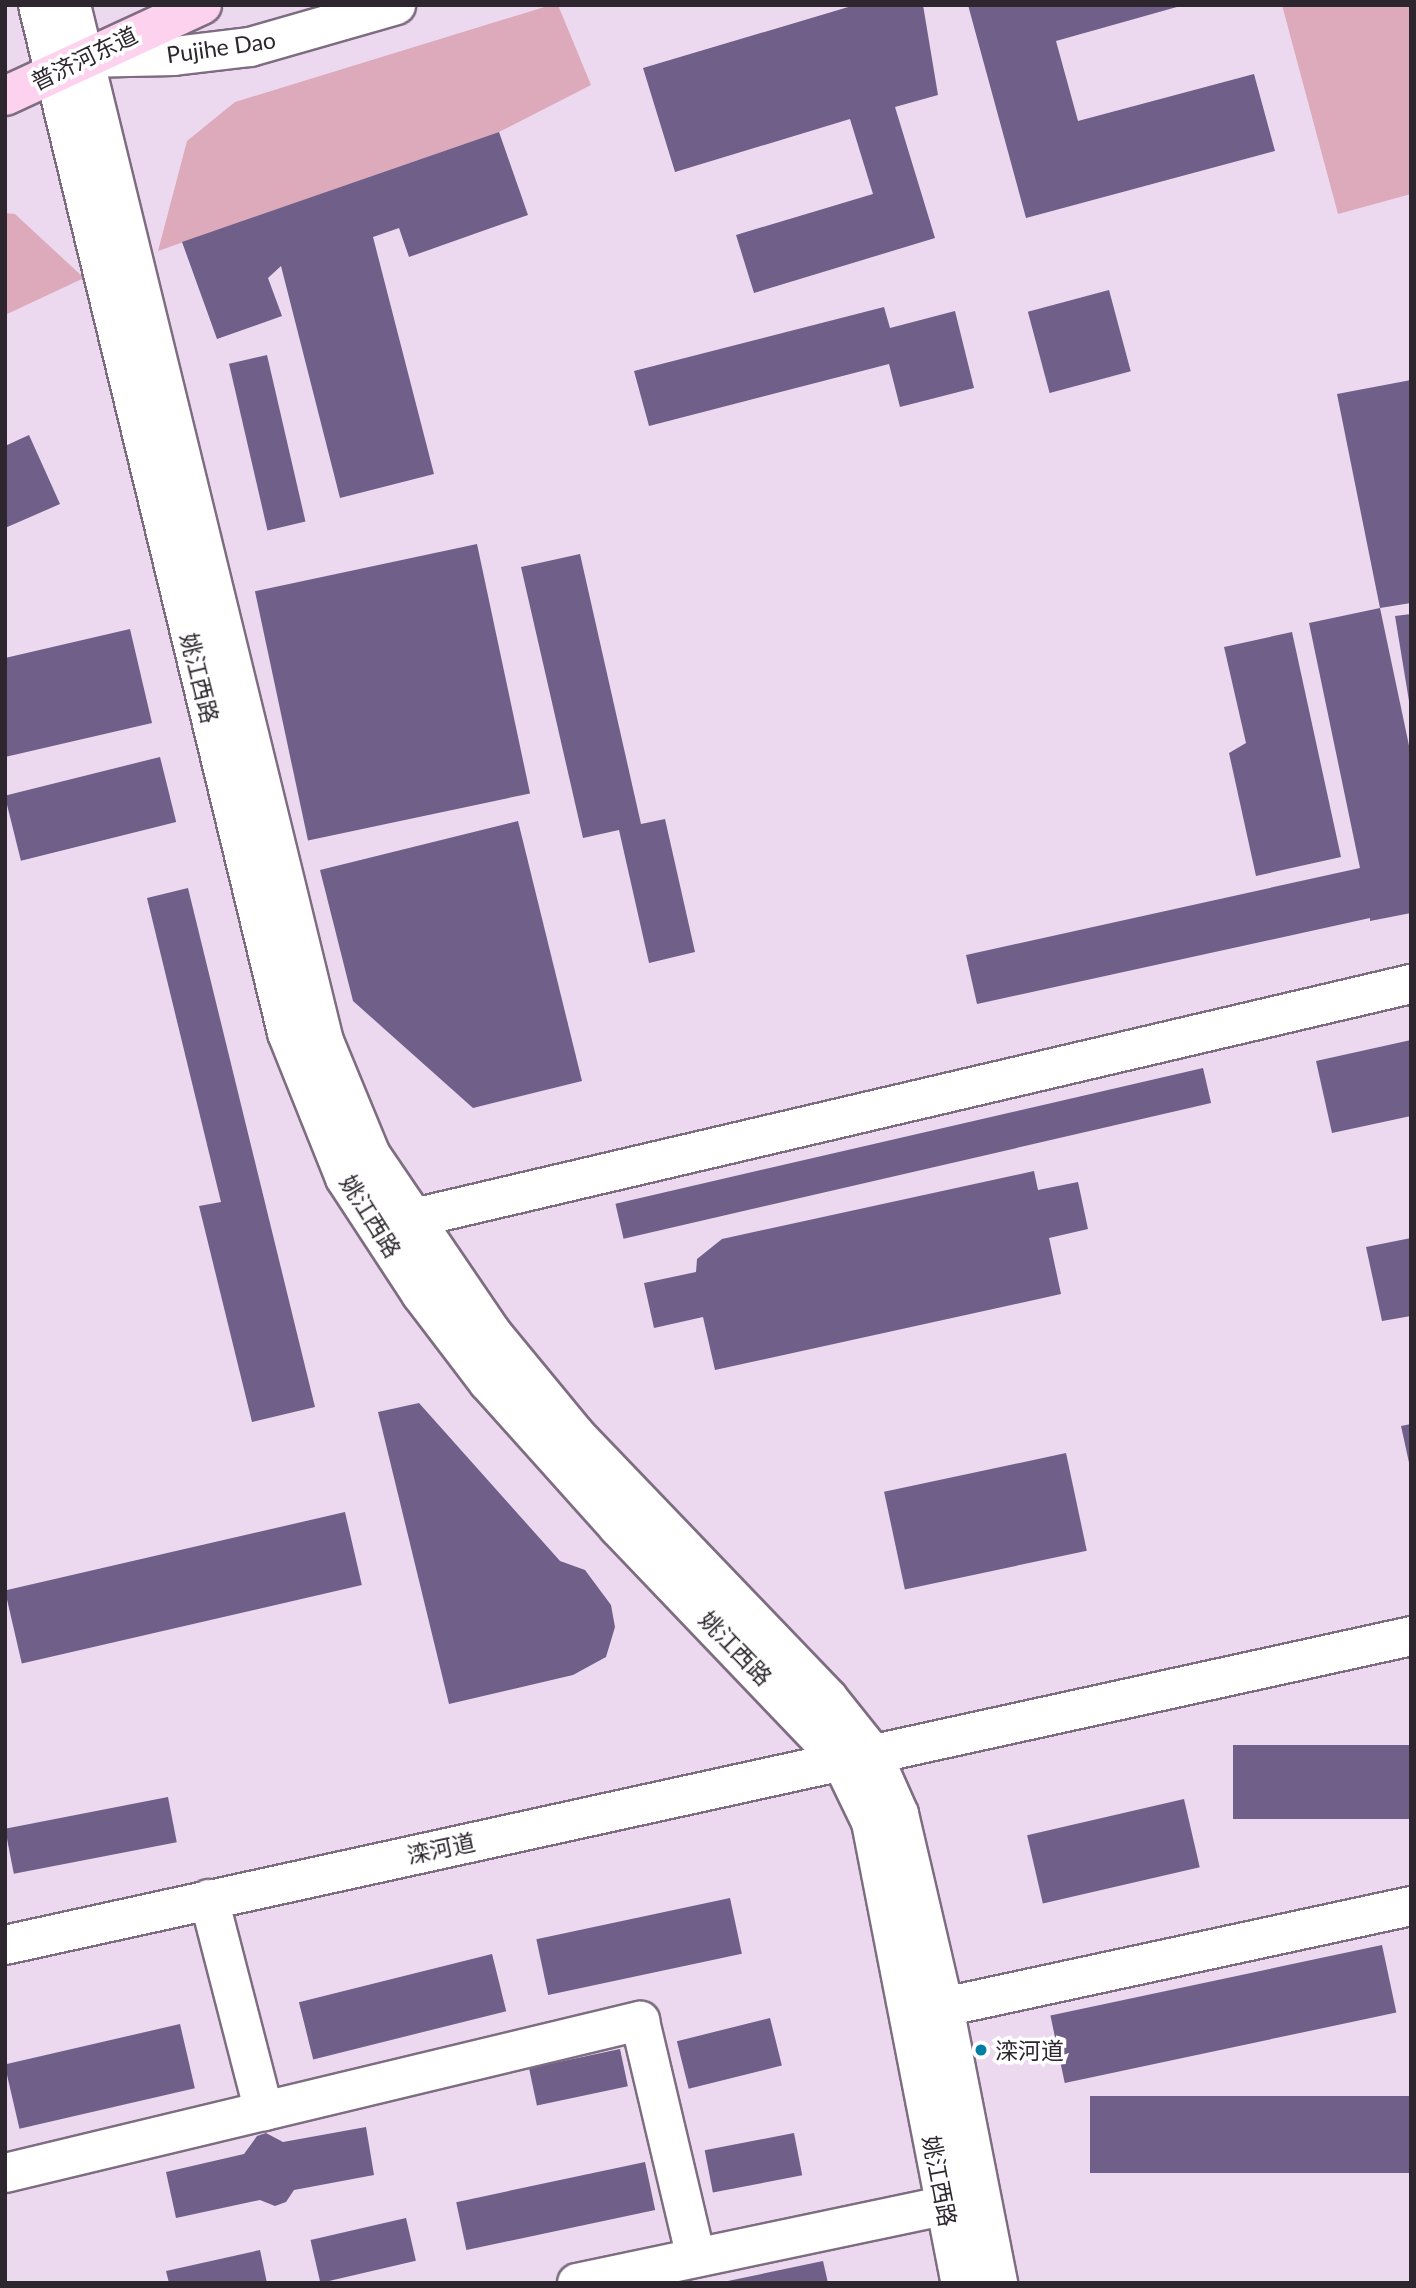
<!DOCTYPE html>
<html>
<head>
<meta charset="utf-8">
<style>
	body { margin:0 }
	#map { position:relative; width:1416px; height:2288px; overflow:hidden; background:#ecd9ef; font-family:Lato,"Noto Sans SC",sans-serif }
	div>[style] { position:absolute }
	[style*='--x'] { left:calc(var(--x)*1px); top:calc(var(--y)*1px); width:calc(var(--w)*1px); rotate:calc(var(--a)*1deg) }
	.green>* { inset:0; background:#dcaaba }
	.building>* { inset:0; background:#6f5f89; transform-origin:0 0 }
	.roads { filter:drop-shadow(2px 0 #7e6d81) drop-shadow(-2px 0 #7e6d81) drop-shadow(0 2px #7e6d81) drop-shadow(0 -2px #7e6d81) }
	.minor>* { height:38px; margin:-19px; padding:0 19px; transform-origin:19px; border-radius:19px; background:#fff }
	.major>* { height:38px; margin:-19px; padding:0 19px; transform-origin:19px; border-radius:19px; background:#fdd2ef }
	.dots>* { width:19px; height:19px; translate:-50% -50%; box-sizing:border-box; border:4px solid #fff; border-radius:50% }
	span { translate:-50% -50%; white-space:nowrap; text-align:center; line-height:1.15; -webkit-text-stroke:7px #fff; paint-order:stroke }
	.street-label { font-size:23px; color:#2d262e }
	.poi-label { font-size:23px; color:#2d262e }
	.left { translate:0 -50%; text-align:left }
	.frame { position:absolute; inset:0; border:7px solid #2d262e; pointer-events:none }
</style>
</head>
<body>
<div id="map">
	<div class="green">
		<i style="clip-path:polygon(551px 5px,558px 5px,591px 85px,499px 132px,158px 251px,187px 141px,235px 102px)"></i>
		<i style="clip-path:polygon(1282px 5px,1411px 5px,1411px 194px,1338px 214px)"></i>
		<i style="clip-path:polygon(5px 213px,15px 214px,84px 278px,5px 315px)"></i>
	</div>
	<div class="building">
		<i style="clip-path:polygon(855px 5px,923px 5px,938px 95px,895px 107px,935px 238px,754px 293px,736px 235px,873px 194px,850px 119px,675px 172px,643px 68px)"></i>
		<i style="clip-path:polygon(968px 5px,1184px 5px,1056px 41px,1078px 121px,1254px 74px,1275px 151px,1026px 218px)"></i>
		<i style="clip-path:polygon(499px 132px,528px 215px,409px 257px,399px 228px,373px 237px,434px 474px,340px 498px,281px 266px,268px 278px,282px 316px,217px 339px,182px 242px)"></i>
		<i style="left:1109px;top:290px;width:84px;height:84px;rotate:75deg"></i>
		<i style="clip-path:polygon(884px 307px,890px 328px,955px 311px,974px 388px,900px 407px,889px 364px,649px 426px,634px 371px)"></i>
		<i style="left:267px;top:355px;width:171px;height:39px;rotate:77deg"></i>
		<i style="clip-path:polygon(1411px 380px,1411px 603px,1380px 608px,1411px 755px,1411px 913px,1370px 921px,1370px 918px,977px 1004px,966px 955px,1360px 868px,1309px 623px,1380px 608px,1337px 394px)"></i>
		<i style="clip-path:polygon(29px 435px,60px 504px,5px 528px,5px 446px)"></i>
		<i style="left:477px;top:544px;width:255px;height:227px;rotate:78deg"></i>
		<i style="clip-path:polygon(580px 554px,641px 824px,665px 819px,695px 952px,649px 963px,619px 830px,583px 838px,521px 567px)"></i>
		<i style="clip-path:polygon(1411px 614px,1411px 701px,1409px 701px,1395px 616px)"></i>
		<i style="clip-path:polygon(130px 629px,152px 723px,5px 757px,5px 658px)"></i>
		<i style="clip-path:polygon(1292px 632px,1341px 857px,1256px 876px,1229px 753px,1246px 743px,1224px 647px)"></i>
		<i style="left:160px;top:757px;width:67px;height:160px;rotate:76deg"></i>
		<i style="clip-path:polygon(518px 821px,582px 1081px,473px 1108px,353px 1001px,320px 870px)"></i>
		<i style="clip-path:polygon(188px 888px,315px 1407px,252px 1422px,199px 1206px,221px 1202px,147px 898px)"></i>
		<i style="clip-path:polygon(1411px 1040px,1411px 1116px,1332px 1133px,1316px 1061px)"></i>
		<i style="left:1203px;top:1068px;width:36px;height:603px;rotate:77deg"></i>
		<i style="clip-path:polygon(1034px 1171px,1038px 1190px,1078px 1182px,1088px 1229px,1049px 1238px,1061px 1294px,715px 1370px,703px 1317px,654px 1328px,644px 1283px,696px 1272px,697px 1259px,722px 1239px)"></i>
		<i style="clip-path:polygon(1411px 1238px,1411px 1316px,1382px 1321px,1366px 1247px)"></i>
		<i style="clip-path:polygon(419px 1403px,560px 1561px,585px 1570px,611px 1605px,615px 1627px,606px 1657px,573px 1675px,449px 1704px,378px 1412px)"></i>
		<i style="clip-path:polygon(1411px 1424px,1411px 1467px,1410px 1467px,1401px 1426px)"></i>
		<i style="left:1066px;top:1453px;width:100px;height:186px;rotate:78deg"></i>
		<i style="left:345px;top:1512px;width:75px;height:349px;rotate:77deg"></i>
		<i style="left:1411px;top:1745px;width:74px;height:178px;rotate:90deg"></i>
		<i style="left:168px;top:1797px;width:46px;height:166px;rotate:79deg"></i>
		<i style="left:1184px;top:1799px;width:70px;height:161px;rotate:77deg"></i>
		<i style="left:730px;top:1898px;width:57px;height:198px;rotate:78deg"></i>
		<i style="left:1382px;top:1945px;width:69px;height:339px;rotate:78deg"></i>
		<i style="left:492px;top:1954px;width:59px;height:199px;rotate:76deg"></i>
		<i style="left:770px;top:2018px;width:49px;height:96px;rotate:76deg"></i>
		<i style="left:180px;top:2024px;width:66px;height:180px;rotate:77deg"></i>
		<i style="left:620px;top:2049px;width:38px;height:93px;rotate:78deg"></i>
		<i style="left:1411px;top:2096px;width:77px;height:321px;rotate:90deg"></i>
		<i style="clip-path:polygon(366px 2127px,374px 2175px,294px 2190px,286px 2202px,275px 2206px,260px 2200px,176px 2218px,166px 2172px,244px 2154px,257px 2136px,266px 2133px,283px 2142px)"></i>
		<i style="left:794px;top:2133px;width:43px;height:91px;rotate:79deg"></i>
		<i style="left:645px;top:2162px;width:49px;height:193px;rotate:78deg"></i>
		<i style="left:406px;top:2218px;width:44px;height:98px;rotate:77deg"></i>
		<i style="clip-path:polygon(260px 2250px,267px 2283px,169px 2283px,166px 2271px)"></i>
		<i style="clip-path:polygon(823px 2261px,828px 2283px,724px 2283px,723px 2282px)"></i>
	</div>
	<div class="roads">
		<div class="minor">
			<i style="--x:38;--y:5;--w:1058;--a:76.38"></i>
			<i style="--x:287;--y:1033;--w:156;--a:68.2"></i>
			<i style="--x:345;--y:1178;--w:139;--a:56.8"></i>
			<i style="--x:421;--y:1294;--w:111;--a:52.7"></i>
			<i style="--x:488;--y:1382;--w:195;--a:48.1"></i>
			<i style="--x:618;--y:1527;--w:323;--a:46.3"></i>
			<i style="--x:841;--y:1760;--w:69;--a:64.2"></i>
			<i style="--x:871;--y:1822;--w:470;--a:79"></i>
			<i style="--x:71;--y:5;--w:1066;--a:76.28"></i>
			<i style="--x:324;--y:1041;--w:123;--a:67.6"></i>
			<i style="--x:371;--y:1155;--w:215;--a:55.8"></i>
			<i style="--x:492;--y:1333;--w:132;--a:50.5"></i>
			<i style="--x:576;--y:1435;--w:364;--a:46.2"></i>
			<i style="--x:828;--y:1698;--w:70;--a:51.3"></i>
			<i style="--x:872;--y:1753;--w:67;--a:66.1"></i>
			<i style="--x:899;--y:1814;--w:198;--a:76.9"></i>
			<i style="--x:944;--y:2007;--w:281;--a:78.9"></i>
			<i style="--x:83;--y:58;--w:91;--a:-1.3"></i>
			<i style="--x:174;--y:56;--w:77;--a:-6.8"></i>
			<i style="--x:250;--y:47;--w:152;--a:-16"></i>
			<i style="--x:414;--y:1218;--w:1024;--a:-13.21"></i>
			<i style="--x:209;--y:1899;--w:219;--a:75.5"></i>
			<i style="--x:264;--y:2111;--w:387;--a:-13.5"></i>
			<i style="--x:640;--y:2021;--w:243;--a:76.7"></i>
			<i style="--x:5;--y:1945;--w:1440;--a:-12.39"></i>
			<i style="--x:944;--y:2007;--w:478;--a:-12.2"></i>
			<i style="--x:5;--y:2173;--w:266;--a:-13.5"></i>
			<i style="--x:577;--y:2283;--w:399;--a:-11.9"></i>
		</div>
		<div class="major">
			<i style="--x:5;--y:96;--w:217;--a:-24.8"></i>
		</div>
	</div>
	<div class="dots">
		<i style="left:981px;top:2050px;background:#007fa4"></i>
	</div>
	<div class="street-label">
		<span style="left:221px;top:47px;rotate:-8deg">Pujihe Dao</span>
		<span style="left:84px;top:58px;rotate:-26deg">普济河东道</span>
		<span style="left:200px;top:678px;rotate:76deg">姚江西路</span>
		<span style="left:371px;top:1216px;rotate:58deg">姚江西路</span>
		<span style="left:736px;top:1648px;rotate:46deg">姚江西路</span>
		<span style="left:441px;top:1848px;rotate:-12deg">滦河道</span>
		<span style="left:940px;top:2181px;rotate:79deg">姚江西路</span>
	</div>
	<div class="poi-label">
		<span class="left" style="left:995px;top:2050px">滦河道</span>
	</div>
	<div class="frame"></div>
</div>
</body>
</html>
